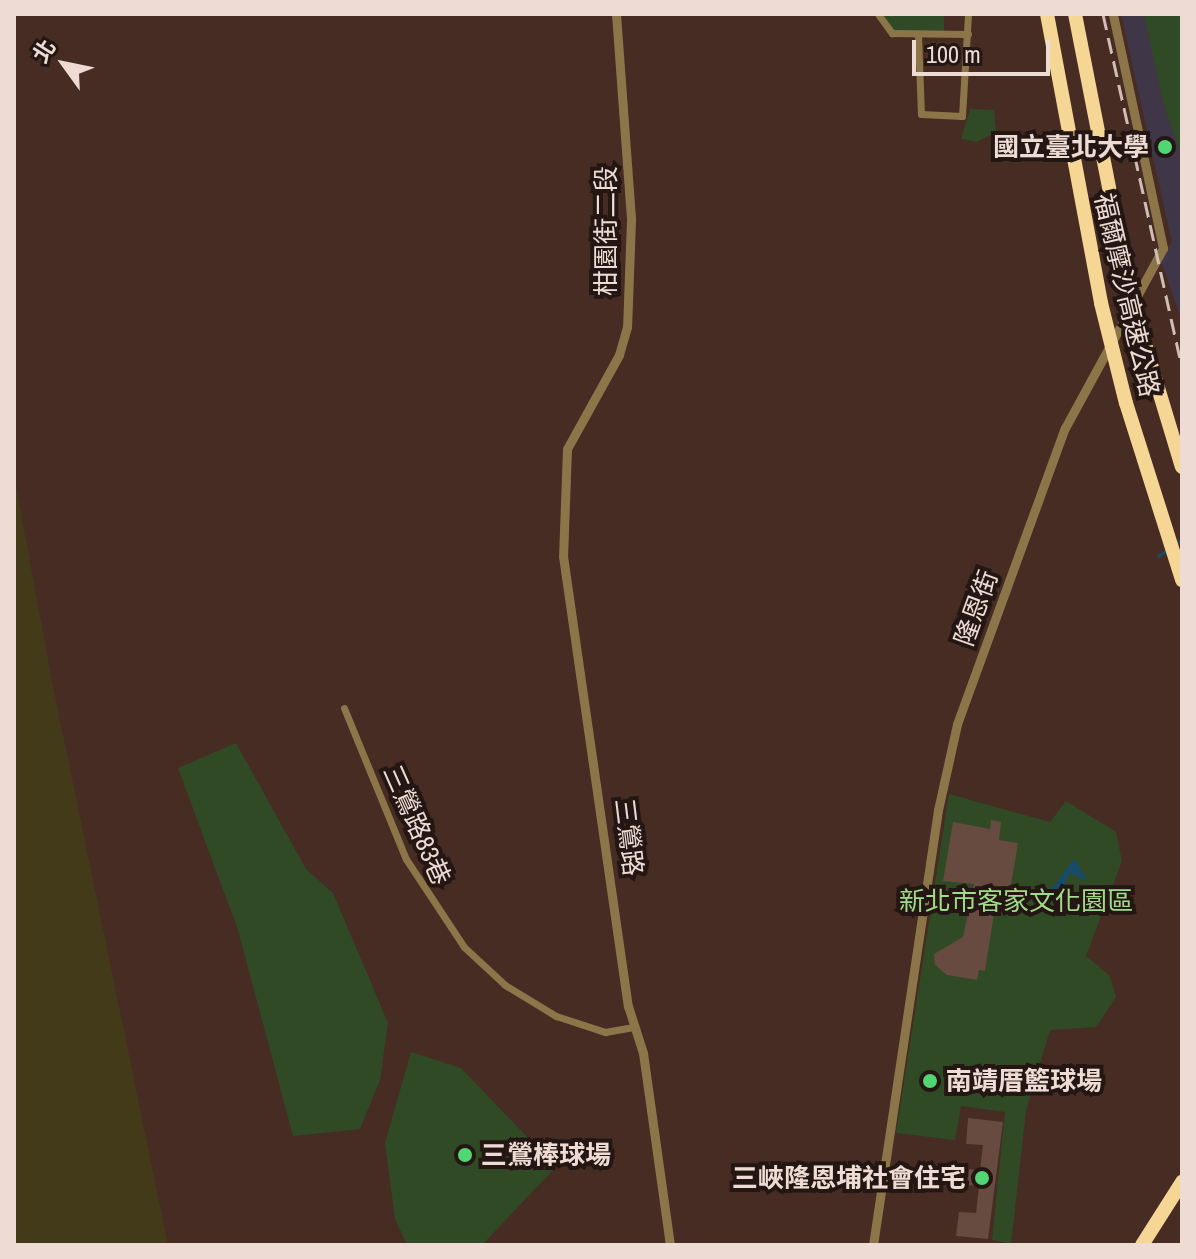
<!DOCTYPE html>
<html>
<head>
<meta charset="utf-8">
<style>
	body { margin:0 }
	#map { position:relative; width:1196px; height:1259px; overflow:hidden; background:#462c22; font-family:"Archivo Narrow","Noto Sans TC",sans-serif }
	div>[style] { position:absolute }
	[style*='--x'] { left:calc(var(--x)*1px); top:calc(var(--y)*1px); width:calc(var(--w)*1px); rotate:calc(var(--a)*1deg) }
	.education>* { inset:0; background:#3f3747 }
	.green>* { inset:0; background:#304a25 }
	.sand>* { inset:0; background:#433a1a }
	.water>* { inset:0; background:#184b68 }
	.stream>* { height:3px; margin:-1.5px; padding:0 1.5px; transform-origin:1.5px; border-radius:1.5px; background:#184b68 }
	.building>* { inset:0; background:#674a40 }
	.minor>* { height:7px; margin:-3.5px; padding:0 3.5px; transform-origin:3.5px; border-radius:3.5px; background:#8c7649 }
	.tertiary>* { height:9px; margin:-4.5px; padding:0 4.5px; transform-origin:4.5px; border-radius:4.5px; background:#8c7649 }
	.motorway>* { height:14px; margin:-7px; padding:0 7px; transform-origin:7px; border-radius:7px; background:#f6d694 }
	.rail>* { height:3px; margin-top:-1.5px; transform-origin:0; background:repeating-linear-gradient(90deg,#d0bdb5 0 16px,transparent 0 24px) }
	.motorway-bridge>* { height:14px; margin:-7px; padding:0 7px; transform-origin:7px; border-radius:7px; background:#f6d694 }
	.dots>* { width:22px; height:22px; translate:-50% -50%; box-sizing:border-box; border:4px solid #241713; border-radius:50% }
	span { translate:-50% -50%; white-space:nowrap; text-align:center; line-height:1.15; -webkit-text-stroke:8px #241713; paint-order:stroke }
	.poi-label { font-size:26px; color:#eddbd4; font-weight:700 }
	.right { translate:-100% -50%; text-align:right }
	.left { translate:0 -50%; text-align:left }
	.street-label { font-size:26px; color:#eddbd4 }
	.park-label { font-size:26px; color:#a1da8a }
	.frame { position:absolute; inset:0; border:16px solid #eddbd4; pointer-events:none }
	.north { position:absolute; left:24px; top:24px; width:80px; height:80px; -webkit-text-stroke:6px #241713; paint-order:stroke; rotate:303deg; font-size:22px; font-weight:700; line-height:32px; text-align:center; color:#eddbd4 }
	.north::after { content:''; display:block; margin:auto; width:28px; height:36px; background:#eddbd4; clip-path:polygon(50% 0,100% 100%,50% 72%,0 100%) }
	.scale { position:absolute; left:912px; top:40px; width:138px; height:36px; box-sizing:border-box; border:4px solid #eddbd4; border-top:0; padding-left:10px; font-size:24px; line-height:28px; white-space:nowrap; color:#eddbd4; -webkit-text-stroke:6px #241713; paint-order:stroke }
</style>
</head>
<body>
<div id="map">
	<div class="education">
		<i style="clip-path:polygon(1121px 14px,1182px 14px,1182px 321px,1160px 259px,1172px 242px)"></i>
	</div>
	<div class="green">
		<i style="clip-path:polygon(878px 14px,944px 14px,944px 34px,892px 33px)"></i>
		<i style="clip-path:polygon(1144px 14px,1182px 14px,1182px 158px,1163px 102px)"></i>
		<i style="clip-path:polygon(970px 109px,994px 110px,996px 132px,977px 142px,961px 139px)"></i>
		<i style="clip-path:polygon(236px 743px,306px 869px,333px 893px,388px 1023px,380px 1080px,360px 1129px,293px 1136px,238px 930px,178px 768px)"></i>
		<i style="clip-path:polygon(949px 794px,1050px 822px,1066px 801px,1116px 832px,1122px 861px,1086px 956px,1110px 976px,1116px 997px,1096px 1027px,1050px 1030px,1026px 1111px,1011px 1244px,992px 1240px,1005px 1112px,961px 1106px,955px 1140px,896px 1133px)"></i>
		<i style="clip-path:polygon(411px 1052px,461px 1068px,556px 1167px,482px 1245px,407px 1245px,395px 1219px,385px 1143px)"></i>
	</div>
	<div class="sand">
		<i style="clip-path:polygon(14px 474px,51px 676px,168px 1245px,14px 1245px)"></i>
	</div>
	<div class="water">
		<i style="clip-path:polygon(1074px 859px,1088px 881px,1069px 873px,1058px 902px,1039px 905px)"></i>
	</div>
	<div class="stream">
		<i style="--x:1174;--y:545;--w:10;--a:-37"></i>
		<i style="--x:1158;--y:556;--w:12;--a:-35"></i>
	</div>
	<div class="building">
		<i style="clip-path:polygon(991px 820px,1001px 822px,999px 840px,1018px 843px,1011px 885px,1006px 895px,997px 894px,985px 971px,979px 970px,977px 980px,947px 975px,935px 965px,934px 954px,963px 937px,974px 884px,943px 881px,953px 822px,990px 829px)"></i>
		<i style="clip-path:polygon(968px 1118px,1003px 1122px,988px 1239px,956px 1236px,959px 1212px,976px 1213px,979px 1186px,967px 1185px,969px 1169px,980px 1171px,983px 1145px,966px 1144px)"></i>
	</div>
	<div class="minor">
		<i style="--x:878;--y:14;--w:24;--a:54"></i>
		<i style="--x:892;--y:33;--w:76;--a:0.8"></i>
		<i style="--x:918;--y:34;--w:80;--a:87.9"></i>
		<i style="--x:921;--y:114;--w:41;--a:2.8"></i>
		<i style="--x:962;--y:116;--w:102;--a:-86.6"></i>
		<i style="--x:344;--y:708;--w:163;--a:67.7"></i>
		<i style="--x:406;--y:859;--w:105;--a:56.6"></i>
		<i style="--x:464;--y:947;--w:56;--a:42.8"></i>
		<i style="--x:505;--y:985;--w:60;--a:31.3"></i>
		<i style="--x:556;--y:1016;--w:52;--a:18.1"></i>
		<i style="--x:605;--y:1032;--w:29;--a:-10"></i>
	</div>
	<div class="tertiary">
		<i style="--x:616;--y:14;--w:207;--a:85.8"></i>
		<i style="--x:631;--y:220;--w:107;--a:92.1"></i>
		<i style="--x:627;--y:327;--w:29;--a:106"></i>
		<i style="--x:619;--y:355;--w:107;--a:119"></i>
		<i style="--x:567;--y:449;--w:107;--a:92.1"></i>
		<i style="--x:563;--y:556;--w:455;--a:81.8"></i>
		<i style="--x:628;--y:1006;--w:49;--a:72.3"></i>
		<i style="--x:643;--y:1053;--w:194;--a:82"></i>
		<i style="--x:873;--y:1245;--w:440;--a:-81.5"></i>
		<i style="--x:938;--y:810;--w:88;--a:-77.5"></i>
		<i style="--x:957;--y:724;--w:315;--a:-70"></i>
		<i style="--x:1065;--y:428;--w:205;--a:-61.4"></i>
		<i style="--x:1163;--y:248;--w:239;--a:-102.1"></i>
	</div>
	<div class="motorway">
		<i style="--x:1047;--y:14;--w:294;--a:79.4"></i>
		<i style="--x:1075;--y:14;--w:244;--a:78.9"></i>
		<i style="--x:1146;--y:348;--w:124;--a:73.2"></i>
		<i style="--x:1126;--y:403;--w:186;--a:72.4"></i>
		<i style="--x:1142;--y:1245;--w:75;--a:-57.6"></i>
	</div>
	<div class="rail">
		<i style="--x:1103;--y:14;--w:362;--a:77.4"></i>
	</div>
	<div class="motorway-bridge">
		<i style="--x:1122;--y:253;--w:98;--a:75.8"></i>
		<i style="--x:1101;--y:303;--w:103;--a:76"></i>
	</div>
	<div class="dots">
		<i style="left:1165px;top:147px;background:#52d673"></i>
		<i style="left:930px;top:1081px;background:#52d673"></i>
		<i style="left:465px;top:1155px;background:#52d673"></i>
		<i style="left:982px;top:1178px;background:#52d673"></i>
	</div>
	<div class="poi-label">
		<span class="right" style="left:1149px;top:147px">國立臺北大學</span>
		<span class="left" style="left:946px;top:1081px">南靖厝籃球場</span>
		<span class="left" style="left:481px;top:1155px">三鶯棒球場</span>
		<span class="right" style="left:966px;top:1178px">三峽隆恩埔社會住宅</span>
	</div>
	<div class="street-label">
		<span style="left:606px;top:231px;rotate:-90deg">柑園街二段</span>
		<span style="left:1127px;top:295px;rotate:77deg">福爾摩沙高速公路</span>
		<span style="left:976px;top:608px;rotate:-70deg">隆恩街</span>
		<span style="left:417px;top:825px;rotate:66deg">三鶯路83巷</span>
		<span style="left:629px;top:837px;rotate:83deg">三鶯路</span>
	</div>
	<div class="park-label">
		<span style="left:1016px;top:901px">新北市客家文化園區</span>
	</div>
	<div class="frame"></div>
	<div class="north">北</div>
	<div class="scale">100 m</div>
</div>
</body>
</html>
